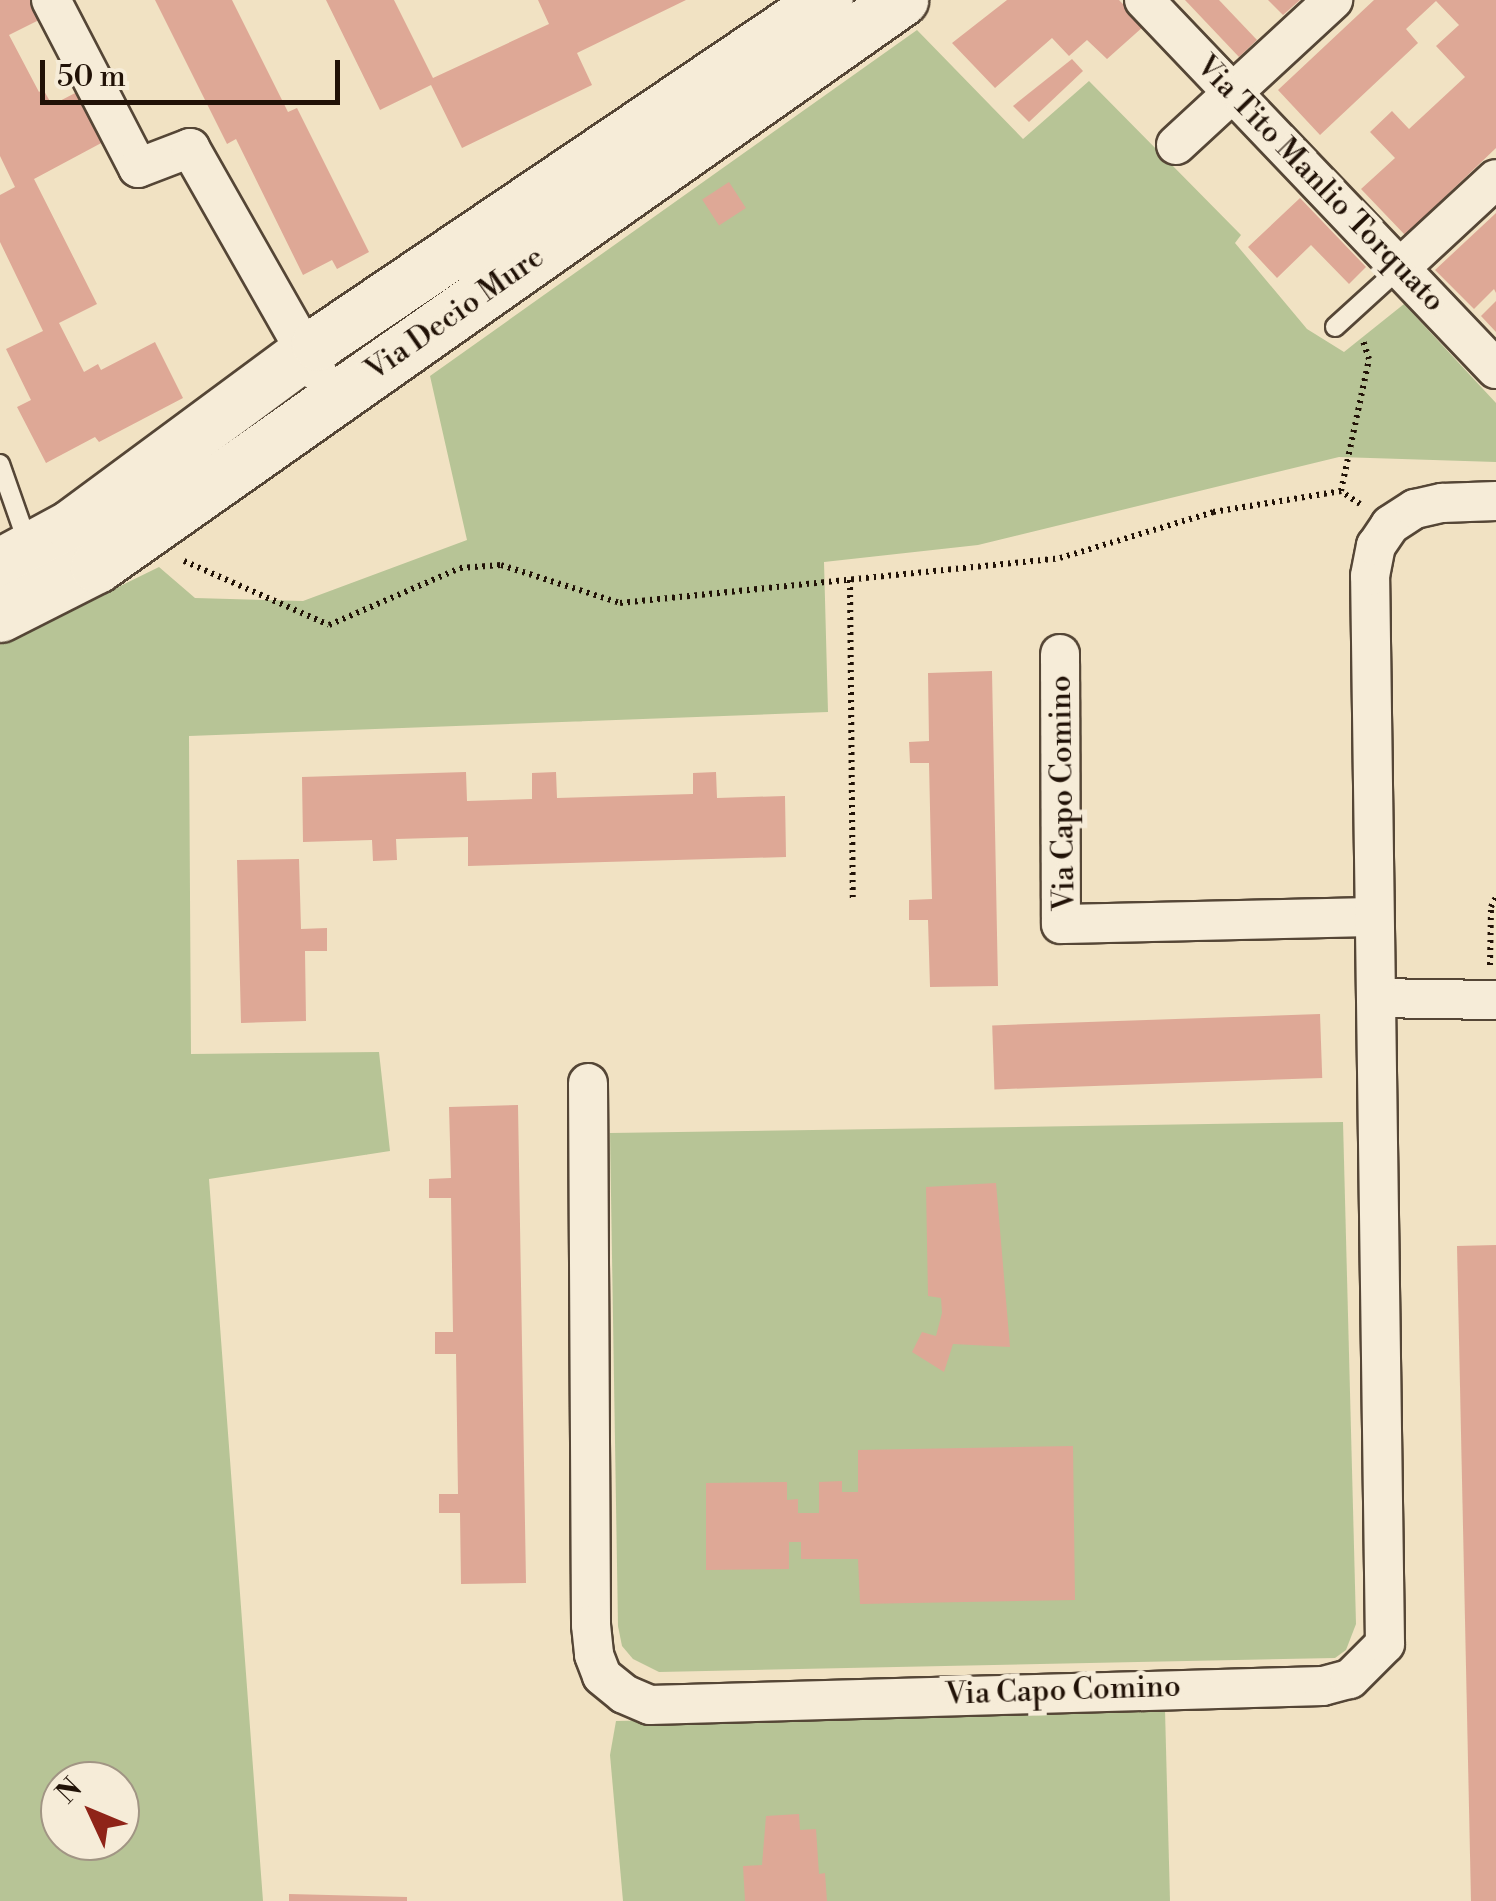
<!DOCTYPE html>
<html>
<head>
<meta charset="utf-8">
<style>
	body { margin:0 }
	#map { position:relative; width:1496px; height:1901px; overflow:hidden; background:#f1e2c3; font-family:"Libre Bodoni",serif }
	div>[style] { position:absolute }
	[style*='--x'] { left:calc(var(--x)*1px); top:calc(var(--y)*1px); width:calc(var(--w)*1px); rotate:calc(var(--a)*1deg) }
	.green>* { inset:0; background:#b7c496 }
	.building>* { inset:0; background:#dea896; transform-origin:0 0 }
	.path>* { height:6px; margin-top:-3px; transform-origin:0; background:repeating-linear-gradient(90deg,#211207 0 2.5px,transparent 0 7.5px) }
	.roads { filter:drop-shadow(2px 0 #554636) drop-shadow(-2px 0 #554636) drop-shadow(0 2px #554636) drop-shadow(0 -2px #554636) }
	.lane>* { height:18px; margin:-9px; padding:0 9px; transform-origin:9px; border-radius:9px; background:#f6ecd8 }
	.street>* { height:38px; margin:-19px; padding:0 19px; transform-origin:19px; border-radius:19px; background:#f6ecd8 }
	.secondary>* { height:52px; margin:-26px; padding:0 26px; transform-origin:26px; border-radius:26px; background:#f6ecd8 }
	span { translate:-50% -50%; white-space:nowrap; text-align:center; line-height:1.15; -webkit-text-stroke:10px #f6ecd8; paint-order:stroke }
	.street-label { font-size:30px; color:#211207 }
	.north { position:absolute; left:40px; top:1761px; width:100px; height:100px; box-sizing:border-box; background:#f6ecd8; border:2px solid #a19584; border-radius:50%; rotate:314deg; font-size:28px; font-weight:700; line-height:40px; text-align:center; color:#211207 }
	.north::after { content:''; display:block; margin:auto; width:35px; height:45px; background:#8f2418; clip-path:polygon(50% 0,100% 100%,50% 72%,0 100%) }
	.scale { position:absolute; left:40px; top:60px; width:300px; height:45px; box-sizing:border-box; border:5px solid #211207; border-top:0; padding-left:12px; font-size:30px; line-height:35px; white-space:nowrap; color:#211207; -webkit-text-stroke:8px #f6ecd8; paint-order:stroke }
</style>
</head>
<body>
<div id="map">
	<div class="green">
		<i style="clip-path:polygon(evenodd,917px 30px,1023px 139px,1089px 81px,1241px 235px,1235px 243px,1307px 329px,1344px 352px,1404px 304px,1496px 403px,1496px 462px,1339px 457px,978px 545px,824px 562px,828px 712px,189px 736px,191px 1054px,379px 1052px,390px 1151px,209px 1179px,263px 1901px,0 1901px,0 645px,159px 567px,195px 598px,303px 601px,467px 540px,430px 376px,917px 30px,60px 1781px,120px 1781px,120px 1841px,60px 1841px,60px 1781px)"></i>
		<i style="clip-path:polygon(1343px 1122px,1356px 1624px,1346px 1650px,1335px 1658px,659px 1672px,633px 1659px,622px 1646px,618px 1626px,610px 1133px)"></i>
		<i style="clip-path:polygon(1165px 1710px,1170px 1901px,623px 1901px,610px 1755px,616px 1721px)"></i>
	</div>
	<div class="building">
		<i style="clip-path:polygon(0 0,36px 0,45px 17px,9px 35px,39px 92px,43px 89px,52px 105px,79px 91px,105px 141px,34px 179px,97px 304px,59px 323px,84px 372px,98px 364px,101px 370px,155px 342px,183px 398px,99px 442px,95px 437px,46px 463px,17px 407px,31px 400px,6px 349px,43px 331px,0 242px,0 195px,15px 187px,0 156px)"></i>
		<i style="clip-path:polygon(155px 0,232px 0,288px 112px,297px 108px,369px 252px,337px 269px,332px 260px,303px 275px,236px 139px,227px 144px)"></i>
		<i style="clip-path:polygon(326px 0,394px 0,433px 78px,549px 24px,538px 0,686px 0,577px 53px,592px 85px,462px 148px,431px 85px,380px 110px)"></i>
		<i style="clip-path:polygon(1007px 0,1119px 0,1144px 26px,1107px 59px,1087px 40px,1069px 56px,1052px 38px,995px 88px,952px 43px)"></i>
		<i style="clip-path:polygon(1185px 0,1219px 0,1257px 40px,1239px 57px)"></i>
		<i style="clip-path:polygon(1268px 0,1300px 0,1283px 15px)"></i>
		<i style="clip-path:polygon(1374px 0,1496px 0,1496px 148px,1405px 235px,1361px 189px,1395px 158px,1370px 132px,1392px 111px,1409px 129px,1465px 77px,1436px 46px,1459px 25px,1436px 1px,1406px 29px,1418px 43px,1320px 135px,1278px 90px)"></i>
		<i style="clip-path:polygon(1072px 59px,1083px 71px,1029px 122px,1013px 106px)"></i>
		<i style="left:729px;top:182px;width:31px;height:32px;rotate:57deg"></i>
		<i style="clip-path:polygon(1300px 198px,1366px 267px,1349px 284px,1311px 245px,1277px 278px,1248px 247px)"></i>
		<i style="clip-path:polygon(1496px 213px,1496px 293px,1494px 289px,1474px 309px,1435px 270px)"></i>
		<i style="clip-path:polygon(1496px 301px,1496px 332px,1481px 316px)"></i>
		<i style="clip-path:polygon(992px 671px,998px 986px,930px 987px,928px 920px,909px 920px,909px 900px,932px 899px,929px 763px,910px 763px,909px 742px,929px 741px,928px 673px)"></i>
		<i style="clip-path:polygon(466px 772px,467px 801px,532px 799px,532px 773px,556px 772px,557px 798px,693px 794px,693px 773px,716px 772px,717px 798px,785px 796px,786px 857px,468px 866px,468px 837px,396px 839px,397px 860px,373px 861px,372px 840px,303px 842px,302px 777px)"></i>
		<i style="clip-path:polygon(299px 859px,301px 929px,327px 928px,327px 951px,305px 951px,306px 1021px,241px 1023px,237px 860px)"></i>
		<i style="left:1320px;top:1014px;width:64px;height:328px;rotate:88deg"></i>
		<i style="clip-path:polygon(518px 1105px,526px 1583px,461px 1584px,460px 1513px,439px 1513px,439px 1494px,458px 1494px,456px 1354px,435px 1354px,435px 1332px,453px 1332px,451px 1198px,429px 1198px,429px 1179px,451px 1178px,449px 1107px)"></i>
		<i style="clip-path:polygon(996px 1183px,1010px 1347px,953px 1344px,944px 1372px,912px 1352px,922px 1332px,936px 1336px,942px 1313px,941px 1298px,928px 1296px,926px 1187px)"></i>
		<i style="clip-path:polygon(1496px 1245px,1496px 1901px,1471px 1901px,1457px 1246px)"></i>
		<i style="clip-path:polygon(1073px 1446px,1075px 1600px,860px 1604px,858px 1559px,801px 1559px,801px 1542px,789px 1542px,789px 1569px,706px 1570px,706px 1483px,787px 1482px,787px 1500px,798px 1499px,798px 1513px,819px 1513px,819px 1482px,842px 1481px,842px 1492px,858px 1492px,858px 1450px)"></i>
		<i style="clip-path:polygon(799px 1814px,800px 1830px,816px 1829px,819px 1874px,825px 1873px,827px 1901px,745px 1901px,743px 1866px,762px 1865px,766px 1816px)"></i>
		<i style="clip-path:polygon(289px 1894px,407px 1897px,407px 1901px,289px 1901px)"></i>
	</div>
	<div class="path">
		<i style="--x:1360;--y:504;--w:23;--a:-146"></i>
		<i style="--x:1341;--y:491;--w:135;--a:-78"></i>
		<i style="--x:1369;--y:359;--w:20;--a:-108"></i>
		<i style="--x:184;--y:561;--w:158;--a:23.8"></i>
		<i style="--x:329;--y:625;--w:143;--a:-23.5"></i>
		<i style="--x:460;--y:568;--w:41;--a:-4.2"></i>
		<i style="--x:501;--y:565;--w:125;--a:17.7"></i>
		<i style="--x:620;--y:603;--w:442;--a:-5.8"></i>
		<i style="--x:1060;--y:558;--w:160;--a:-16.7"></i>
		<i style="--x:1213;--y:512;--w:130;--a:-9.3"></i>
		<i style="--x:850;--y:580;--w:320;--a:89.5"></i>
		<i style="--x:1490;--y:965;--w:58;--a:-89"></i>
		<i style="--x:1491;--y:907;--w:11;--a:-63"></i>
	</div>
	<div class="roads">
		<div class="lane">
			<i style="--x:1335;--y:327;--w:89;--a:-42.3"></i>
			<i style="--x:0;--y:464;--w:85;--a:70.7"></i>
		</div>
		<div class="street">
			<i style="--x:51;--y:0;--w:189;--a:62.6"></i>
			<i style="--x:138;--y:168;--w:56;--a:-21"></i>
			<i style="--x:190;--y:148;--w:257;--a:60.4"></i>
			<i style="--x:1144;--y:0;--w:510;--a:46.35"></i>
			<i style="--x:1176;--y:145;--w:214;--a:-42.7"></i>
			<i style="--x:1401;--y:267;--w:129;--a:-42.8"></i>
			<i style="--x:1060;--y:654;--w:270;--a:89.8"></i>
			<i style="--x:1061;--y:924;--w:313;--a:-1.3"></i>
			<i style="--x:1376;--y:998;--w:120;--a:1"></i>
			<i style="--x:588;--y:1083;--w:542;--a:89.68"></i>
			<i style="--x:591;--y:1625;--w:30;--a:84"></i>
			<i style="--x:594;--y:1655;--w:22;--a:69"></i>
			<i style="--x:602;--y:1676;--w:28;--a:39"></i>
			<i style="--x:624;--y:1694;--w:28;--a:23"></i>
			<i style="--x:650;--y:1705;--w:673;--a:-1.62"></i>
			<i style="--x:1323;--y:1686;--w:28;--a:-15"></i>
			<i style="--x:1350;--y:1679;--w:49;--a:-45"></i>
			<i style="--x:1385;--y:1644;--w:1068;--a:-90.8"></i>
			<i style="--x:1370;--y:576;--w:31;--a:-79"></i>
			<i style="--x:1376;--y:546;--w:25;--a:-56"></i>
			<i style="--x:1390;--y:525;--w:30;--a:-33"></i>
			<i style="--x:1415;--y:509;--w:28;--a:-13"></i>
			<i style="--x:1442;--y:503;--w:54;--a:-2.1"></i>
		</div>
		<div class="secondary">
			<i style="--x:0;--y:565;--w:82;--a:-28.4"></i>
			<i style="--x:72;--y:526;--w:306;--a:-36.5"></i>
			<i style="--x:318;--y:344;--w:614;--a:-34.05"></i>
			<i style="--x:0;--y:616;--w:109;--a:-26.8"></i>
			<i style="--x:97;--y:567;--w:985;--a:-35.16"></i>
		</div>
	</div>
	<div class="street-label">
		<span style="left:1320px;top:184px;rotate:46deg">Via Tito Manlio Torquato</span>
		<span style="left:455px;top:314px;rotate:-35deg">Via Decio Mure</span>
		<span style="left:1063px;top:793px;rotate:-91deg">Via Capo Comino</span>
		<span style="left:1063px;top:1691px;rotate:-2deg">Via Capo Comino</span>
	</div>
	<div class="north">N</div>
	<div class="scale">50 m</div>
</div>
</body>
</html>
